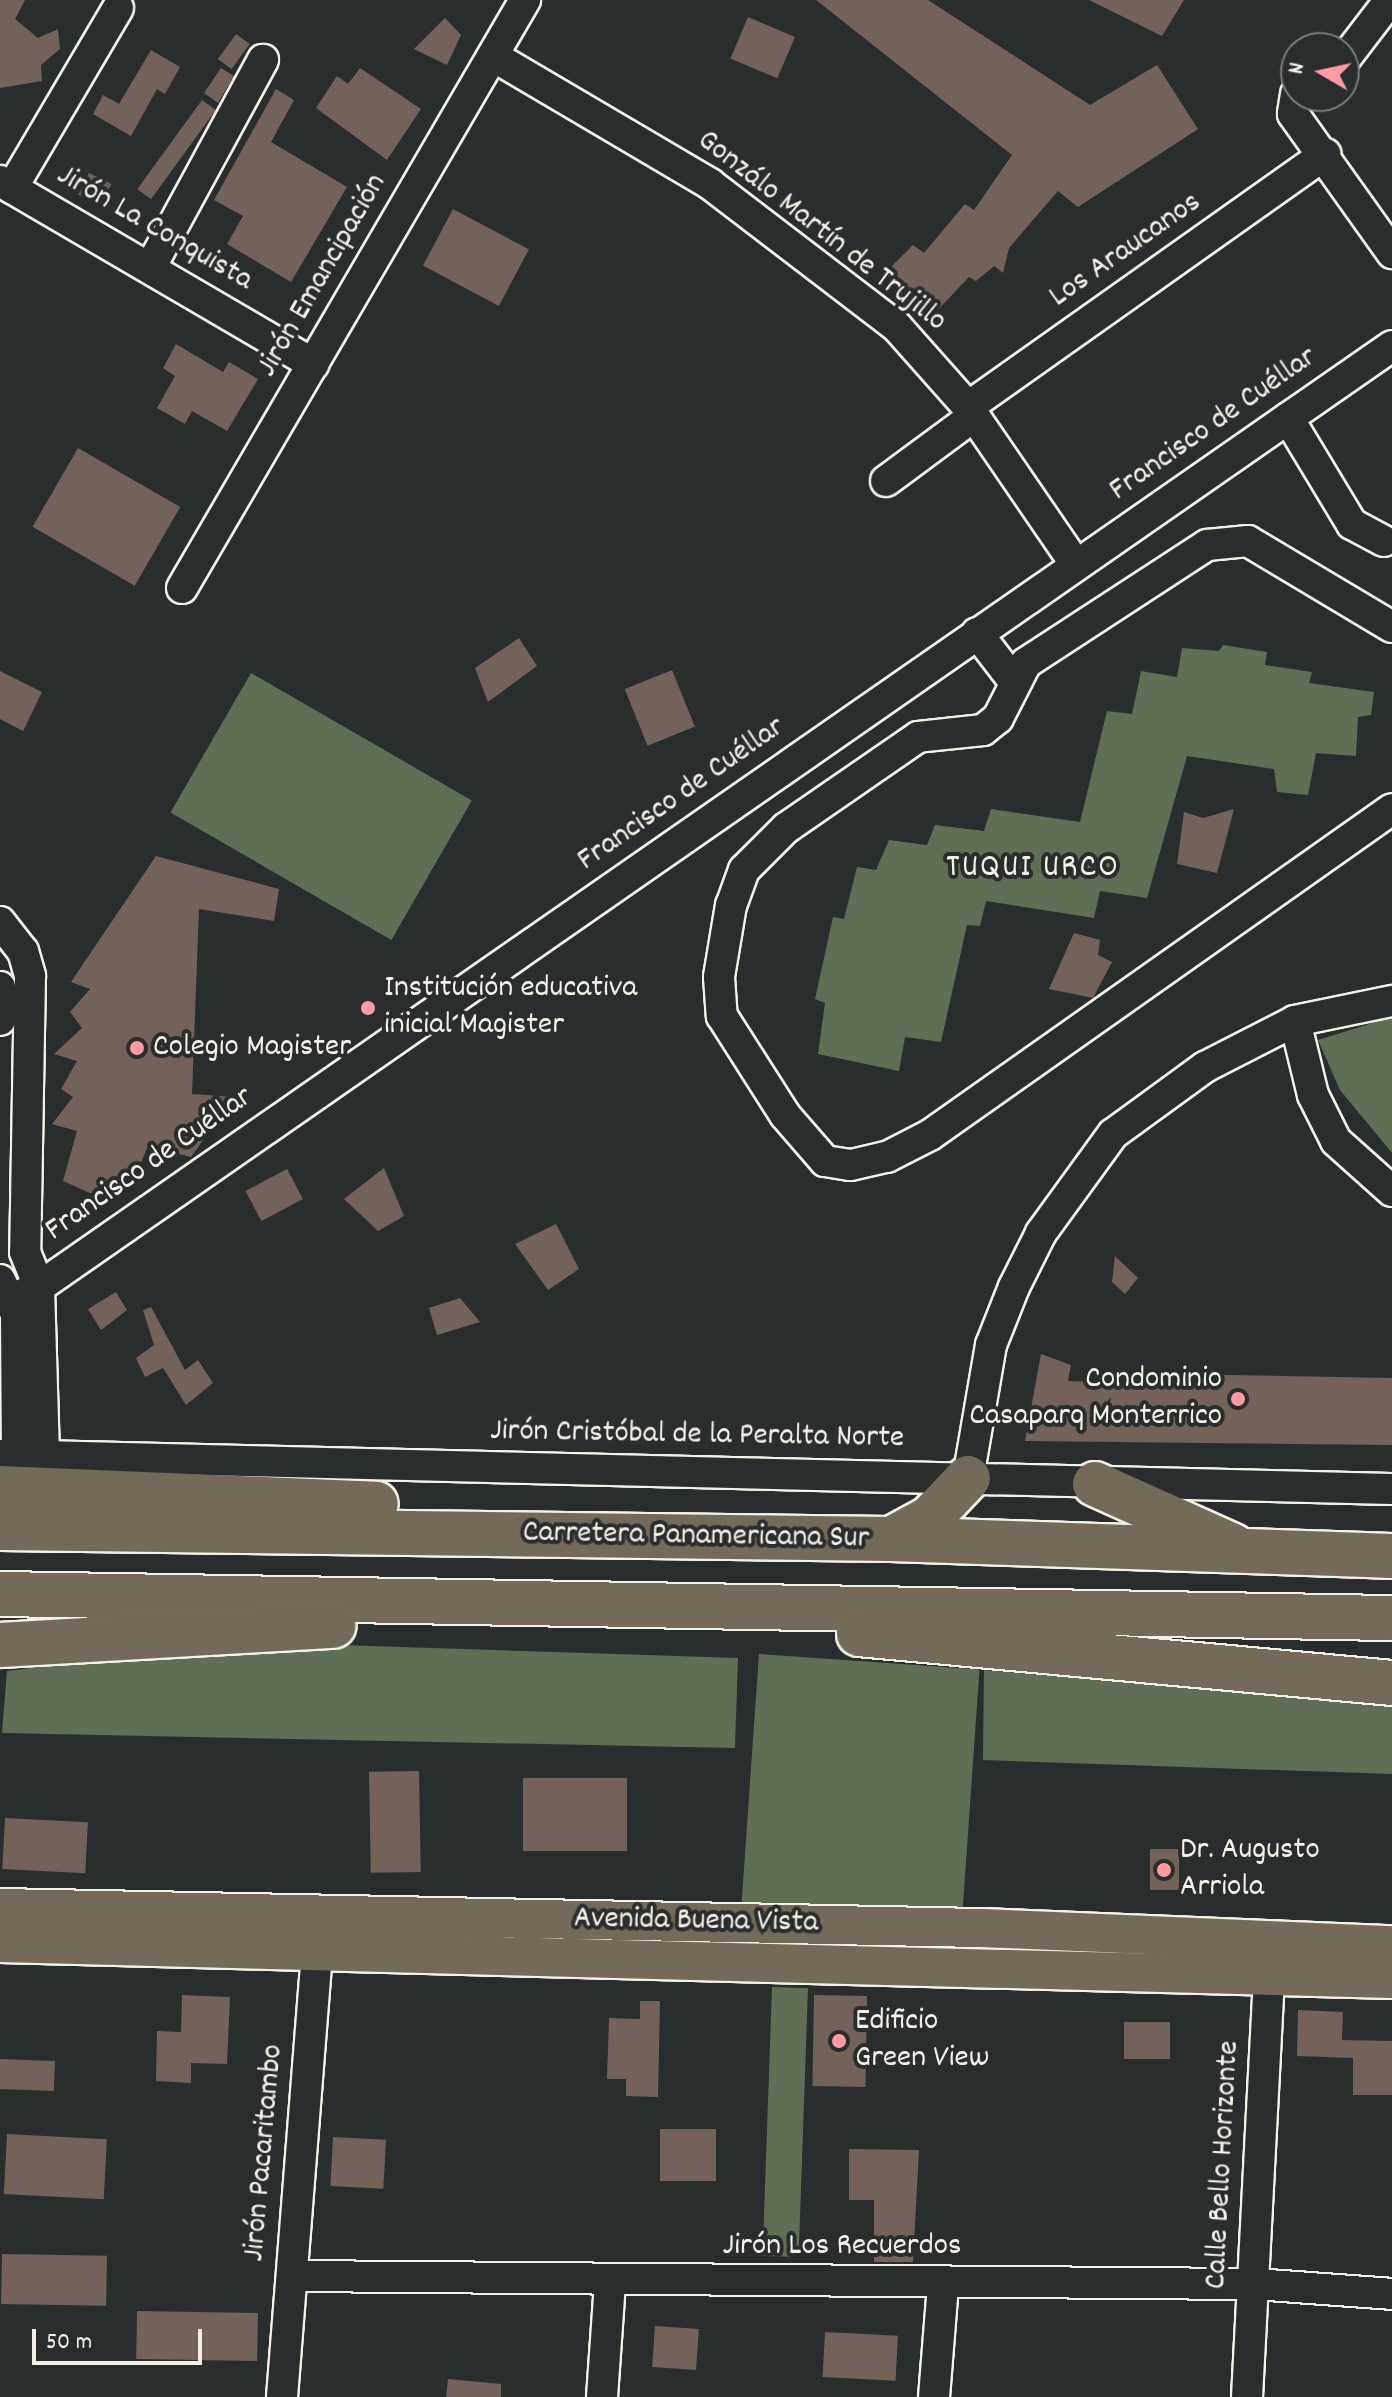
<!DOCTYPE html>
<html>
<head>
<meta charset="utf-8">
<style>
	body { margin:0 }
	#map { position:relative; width:1392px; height:2397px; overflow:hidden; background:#2a2d2e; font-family:Dekko,sans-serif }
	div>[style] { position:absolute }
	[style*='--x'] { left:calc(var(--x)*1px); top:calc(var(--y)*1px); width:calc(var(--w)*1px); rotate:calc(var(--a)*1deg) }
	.green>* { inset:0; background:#616e56; transform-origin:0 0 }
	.building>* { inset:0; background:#72625a; transform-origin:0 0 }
	.roads { filter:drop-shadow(2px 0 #f4f1e8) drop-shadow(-2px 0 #f4f1e8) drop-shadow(0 2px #f4f1e8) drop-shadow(0 -2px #f4f1e8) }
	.minor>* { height:30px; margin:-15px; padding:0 15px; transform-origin:15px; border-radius:15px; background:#2a2d2e }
	.major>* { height:38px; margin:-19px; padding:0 19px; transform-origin:19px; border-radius:19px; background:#746a5a }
	.highway>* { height:44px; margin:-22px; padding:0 22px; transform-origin:22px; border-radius:22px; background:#746a5a }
	.dots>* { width:22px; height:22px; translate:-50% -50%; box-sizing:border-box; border:4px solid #2a2d2e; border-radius:50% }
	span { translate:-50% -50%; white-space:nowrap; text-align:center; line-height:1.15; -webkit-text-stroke:8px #2a2d2e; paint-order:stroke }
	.street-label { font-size:32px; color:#f4f1e8 }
	.poi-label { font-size:32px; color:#f4f1e8 }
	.left { translate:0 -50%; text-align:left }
	.right { translate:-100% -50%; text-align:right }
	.neighbourhood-label { font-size:34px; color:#f4f1e8; letter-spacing:2px }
	.north { position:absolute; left:1280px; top:32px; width:80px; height:80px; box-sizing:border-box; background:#2a2d2e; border:2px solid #7b7b78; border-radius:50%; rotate:279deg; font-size:22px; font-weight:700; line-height:32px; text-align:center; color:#f4f1e8 }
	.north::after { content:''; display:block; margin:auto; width:28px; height:36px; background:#ff9aa2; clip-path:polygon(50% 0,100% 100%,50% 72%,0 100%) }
	.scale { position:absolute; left:32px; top:2329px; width:170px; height:36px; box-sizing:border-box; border:4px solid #f4f1e8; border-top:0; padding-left:10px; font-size:24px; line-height:28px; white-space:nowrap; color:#f4f1e8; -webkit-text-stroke:6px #2a2d2e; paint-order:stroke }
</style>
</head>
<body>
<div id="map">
	<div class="green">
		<i style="clip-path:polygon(1223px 645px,1267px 652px,1265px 665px,1312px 672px,1309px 683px,1374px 692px,1371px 715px,1358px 717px,1356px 756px,1316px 753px,1308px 795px,1277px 792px,1274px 769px,1187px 756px,1147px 898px,1100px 891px,1094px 918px,986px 901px,980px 926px,967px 925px,941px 1042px,905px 1037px,899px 1071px,818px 1054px,825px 1003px,815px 999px,833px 917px,844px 919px,857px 867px,876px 870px,889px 840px,927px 845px,935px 825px,984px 831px,991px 809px,1080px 822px,1107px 711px,1132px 714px,1141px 671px,1177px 677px,1182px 648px,1219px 651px)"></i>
		<i style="left:251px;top:673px;width:255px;height:161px;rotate:30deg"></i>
		<i style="clip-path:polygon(1392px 1017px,1392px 1153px,1340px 1090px,1318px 1040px)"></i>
		<i style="clip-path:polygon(244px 1642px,738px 1658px,735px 1748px,2px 1733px,7px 1671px)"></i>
		<i style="left:759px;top:1654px;width:221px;height:250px;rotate:4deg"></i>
		<i style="clip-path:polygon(984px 1670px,1392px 1704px,1392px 1774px,983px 1760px)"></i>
		<i style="left:772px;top:1987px;width:36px;height:269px;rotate:2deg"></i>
	</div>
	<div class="building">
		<i style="clip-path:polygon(0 0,25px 0,15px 19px,38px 38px,58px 29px,60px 49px,41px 65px,42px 81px,0 88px)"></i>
		<i style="clip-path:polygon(816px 0,928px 0,1090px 105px,1157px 65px,1198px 129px,1078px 207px,1058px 191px,1009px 248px,1003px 273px,994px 266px,976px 281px,969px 277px,935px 313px,918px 308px,884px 274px,913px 245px,924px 253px,965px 204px,974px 210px,1012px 155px)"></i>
		<i style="clip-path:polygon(1089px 0,1184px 0,1162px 36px)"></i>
		<i style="left:748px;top:17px;width:51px;height:45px;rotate:23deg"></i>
		<i style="clip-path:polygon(445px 18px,461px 35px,447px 65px,414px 49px)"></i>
		<i style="left:236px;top:34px;width:17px;height:31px;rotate:36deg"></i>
		<i style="clip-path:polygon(151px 50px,180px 67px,165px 94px,157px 89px,131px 136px,93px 114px,103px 95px,119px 104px)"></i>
		<i style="clip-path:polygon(221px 68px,234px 76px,218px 103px,204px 93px)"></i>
		<i style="clip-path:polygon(360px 68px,421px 109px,387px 160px,316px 108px,337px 76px,348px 84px)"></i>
		<i style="clip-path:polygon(276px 89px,294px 100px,271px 142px,347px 187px,291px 282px,227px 244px,243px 216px,214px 200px)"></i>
		<i style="left:202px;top:100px;width:17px;height:110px;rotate:36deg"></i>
		<i style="left:89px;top:173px;width:25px;height:24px;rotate:26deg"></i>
		<i style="left:453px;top:209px;width:86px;height:64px;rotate:28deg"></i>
		<i style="clip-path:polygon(176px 344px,223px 372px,229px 362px,258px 379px,227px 431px,192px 411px,185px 424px,157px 408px,175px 376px,163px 368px)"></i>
		<i style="left:78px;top:448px;width:118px;height:91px;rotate:30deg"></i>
		<i style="clip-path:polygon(519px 638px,537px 666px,488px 702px,475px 668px)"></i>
		<i style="left:672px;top:670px;width:61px;height:51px;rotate:68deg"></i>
		<i style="clip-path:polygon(0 671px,42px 692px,23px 731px,0 719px)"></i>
		<i style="clip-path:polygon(1234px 809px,1217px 873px,1177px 864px,1184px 812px,1203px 818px)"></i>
		<i style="clip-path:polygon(156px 856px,279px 889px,274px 921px,199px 909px,192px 1094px,234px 1097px,191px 1157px,148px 1146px,133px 1181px,101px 1198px,63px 1181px,77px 1131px,52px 1124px,73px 1097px,61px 1089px,77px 1061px,54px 1054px,82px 1028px,70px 1012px,90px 989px,71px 982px)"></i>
		<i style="clip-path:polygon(1074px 933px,1100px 940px,1098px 955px,1112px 962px,1093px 998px,1049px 989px)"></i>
		<i style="clip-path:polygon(384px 1168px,404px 1216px,378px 1231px,344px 1199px)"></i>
		<i style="left:287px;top:1169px;width:34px;height:47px;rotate:62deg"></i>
		<i style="clip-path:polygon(556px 1224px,579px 1269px,548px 1290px,515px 1244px)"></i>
		<i style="clip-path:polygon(1115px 1256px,1138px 1278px,1125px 1294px,1112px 1282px)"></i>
		<i style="clip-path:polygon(116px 1292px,127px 1310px,101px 1330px,88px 1309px)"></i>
		<i style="clip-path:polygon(460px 1298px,480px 1322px,437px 1335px,429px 1308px)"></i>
		<i style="clip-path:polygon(151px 1307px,185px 1370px,198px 1360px,213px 1383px,186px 1405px,163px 1368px,145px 1377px,136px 1358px,154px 1345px,143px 1310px)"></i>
		<i style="clip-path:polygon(1041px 1354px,1071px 1365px,1068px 1381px,1118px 1383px,1119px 1373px,1392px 1378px,1392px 1445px,1025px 1441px)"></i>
		<i style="left:419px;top:1771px;width:101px;height:50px;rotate:89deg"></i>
		<i style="left:627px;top:1778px;width:73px;height:104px;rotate:90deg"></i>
		<i style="left:5px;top:1818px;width:83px;height:51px;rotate:3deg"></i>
		<i style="left:1150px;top:1849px;width:29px;height:41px"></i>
		<i style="clip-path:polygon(182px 1995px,230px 1997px,227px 2064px,191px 2063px,191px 2083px,156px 2081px,157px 2031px,181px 2032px)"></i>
		<i style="left:814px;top:1995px;width:53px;height:91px;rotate:1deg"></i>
		<i style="clip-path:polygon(640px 2001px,660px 2001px,658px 2097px,626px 2096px,626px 2079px,607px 2079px,609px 2018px,640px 2019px)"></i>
		<i style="clip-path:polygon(1298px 2010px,1343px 2012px,1342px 2040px,1392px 2041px,1392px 2095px,1353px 2095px,1353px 2058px,1297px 2056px)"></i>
		<i style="left:1124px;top:2022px;width:46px;height:37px"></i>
		<i style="left:0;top:2059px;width:55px;height:30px;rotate:2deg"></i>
		<i style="left:660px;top:2129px;width:56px;height:52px"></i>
		<i style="left:7px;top:2134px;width:100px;height:60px;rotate:3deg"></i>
		<i style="left:333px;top:2137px;width:53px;height:49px;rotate:3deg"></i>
		<i style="clip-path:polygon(849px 2149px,919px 2150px,913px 2262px,874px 2262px,874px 2200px,849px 2200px)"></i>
		<i style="left:2px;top:2254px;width:105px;height:50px;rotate:1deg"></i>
		<i style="left:137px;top:2311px;width:121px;height:48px;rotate:1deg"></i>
		<i style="left:655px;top:2326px;width:44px;height:41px;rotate:4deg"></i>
		<i style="left:825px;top:2332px;width:73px;height:45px;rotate:3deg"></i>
		<i style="clip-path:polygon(448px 2379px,501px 2384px,501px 2397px,446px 2397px)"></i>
	</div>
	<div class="roads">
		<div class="minor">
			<i style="--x:493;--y:56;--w:252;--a:30.5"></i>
			<i style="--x:710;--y:184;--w:235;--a:37.4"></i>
			<i style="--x:897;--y:327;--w:107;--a:48.4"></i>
			<i style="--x:968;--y:407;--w:191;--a:55.6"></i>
			<i style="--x:1344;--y:60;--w:76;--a:-52.5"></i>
			<i style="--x:1296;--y:94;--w:20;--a:99"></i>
			<i style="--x:1293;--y:114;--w:171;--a:54.5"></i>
			<i style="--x:0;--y:181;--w:363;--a:30.3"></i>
			<i style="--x:12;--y:188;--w:209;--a:-59.5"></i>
			<i style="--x:150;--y:268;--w:237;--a:-61.5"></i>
			<i style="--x:968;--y:407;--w:438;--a:-35.3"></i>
			<i style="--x:1288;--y:418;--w:124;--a:58.9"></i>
			<i style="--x:1352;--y:524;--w:36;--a:28"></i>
			<i style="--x:886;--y:481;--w:109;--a:-36.5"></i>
			<i style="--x:182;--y:588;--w:681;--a:-59.74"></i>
			<i style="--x:1392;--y:627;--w:168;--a:-149.2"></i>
			<i style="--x:1248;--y:541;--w:41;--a:174.4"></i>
			<i style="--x:1207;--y:545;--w:216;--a:146.9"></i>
			<i style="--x:1026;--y:663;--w:62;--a:117"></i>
			<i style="--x:998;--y:718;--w:19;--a:141"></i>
			<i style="--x:983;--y:730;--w:65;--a:173.9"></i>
			<i style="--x:918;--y:737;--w:160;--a:145.4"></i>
			<i style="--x:786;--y:828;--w:59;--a:135"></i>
			<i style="--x:744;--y:870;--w:37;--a:110"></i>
			<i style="--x:731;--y:905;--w:73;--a:99.5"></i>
			<i style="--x:719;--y:977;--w:39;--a:86"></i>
			<i style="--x:722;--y:1016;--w:117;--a:57.5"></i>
			<i style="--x:785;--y:1115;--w:61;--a:49"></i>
			<i style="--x:825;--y:1161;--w:26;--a:9"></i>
			<i style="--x:851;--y:1165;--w:37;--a:-13"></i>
			<i style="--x:887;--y:1157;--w:48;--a:-27.1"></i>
			<i style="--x:930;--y:1135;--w:565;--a:-35.21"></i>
			<i style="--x:977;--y:633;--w:59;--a:52.5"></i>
			<i style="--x:0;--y:922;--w:37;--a:52"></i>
			<i style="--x:23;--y:951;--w:26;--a:74"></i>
			<i style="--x:30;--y:976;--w:276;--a:91"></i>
			<i style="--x:25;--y:1252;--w:38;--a:68"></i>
			<i style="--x:39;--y:1287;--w:169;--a:88.3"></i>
			<i style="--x:0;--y:987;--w:33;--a:90"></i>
			<i style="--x:1295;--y:1021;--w:76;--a:76.3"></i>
			<i style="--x:1313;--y:1095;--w:51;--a:63.4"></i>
			<i style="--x:1336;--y:1141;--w:75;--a:41.8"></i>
			<i style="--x:0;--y:1280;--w:38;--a:65"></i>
			<i style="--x:16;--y:1314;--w:141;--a:89.6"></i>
			<i style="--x:11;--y:1299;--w:30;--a:-23"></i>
			<i style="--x:39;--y:1287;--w:1648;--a:-34.82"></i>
			<i style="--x:0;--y:1455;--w:1392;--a:1.4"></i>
			<i style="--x:968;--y:1478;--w:135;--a:-80.2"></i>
			<i style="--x:991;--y:1345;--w:62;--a:-68.4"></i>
			<i style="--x:1014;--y:1287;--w:60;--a:-63.4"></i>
			<i style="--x:1041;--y:1233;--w:122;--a:-54"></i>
			<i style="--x:1113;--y:1134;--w:114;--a:-36.1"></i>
			<i style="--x:1205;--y:1067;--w:101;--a:-27.1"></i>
			<i style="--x:1295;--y:1021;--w:99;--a:-11.7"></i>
			<i style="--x:292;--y:2276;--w:962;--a:0.48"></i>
			<i style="--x:1254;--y:2284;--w:138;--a:4.1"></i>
			<i style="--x:282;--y:2397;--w:470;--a:-85.5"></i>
			<i style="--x:602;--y:2397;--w:115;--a:-86"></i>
			<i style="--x:934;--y:2397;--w:113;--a:-85.4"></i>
			<i style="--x:1247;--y:2397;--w:442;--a:-87"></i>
		</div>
		<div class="major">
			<i style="--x:0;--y:1908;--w:981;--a:1.17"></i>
			<i style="--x:981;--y:1928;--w:411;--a:2.4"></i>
			<i style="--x:0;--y:1943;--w:1392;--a:1.48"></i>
		</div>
		<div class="highway">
			<i style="--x:1095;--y:1484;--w:151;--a:24.2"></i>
			<i style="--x:0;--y:1488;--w:376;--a:2.4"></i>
			<i style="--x:0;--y:1528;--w:891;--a:0.71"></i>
			<i style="--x:891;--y:1539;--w:501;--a:1.94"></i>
			<i style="--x:891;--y:1539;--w:44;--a:-28.3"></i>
			<i style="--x:930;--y:1518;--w:55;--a:-46.5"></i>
			<i style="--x:0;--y:1594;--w:1392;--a:0.99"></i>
			<i style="--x:859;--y:1634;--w:535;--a:5.25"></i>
			<i style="--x:0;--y:1645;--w:334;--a:-3.3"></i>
		</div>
	</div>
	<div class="dots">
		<i style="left:368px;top:1008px;background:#ff9aa2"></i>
		<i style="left:137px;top:1048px;background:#ff9aa2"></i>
		<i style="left:1238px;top:1399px;background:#ff9aa2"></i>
		<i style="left:1164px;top:1870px;background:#ff9aa2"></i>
		<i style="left:839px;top:2041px;background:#ff9aa2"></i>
	</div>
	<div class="street-label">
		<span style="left:154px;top:229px;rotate:30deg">Jirón La Conquista</span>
		<span style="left:821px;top:232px;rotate:38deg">Gonzálo Martín de Trujillo</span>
		<span style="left:1126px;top:251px;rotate:-35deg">Los Araucanos</span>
		<span style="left:323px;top:276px;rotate:-60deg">Jirón Emancipación</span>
		<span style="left:1214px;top:425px;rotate:-35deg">Francisco de Cuéllar</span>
		<span style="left:682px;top:795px;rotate:-35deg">Francisco de Cuéllar</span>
		<span style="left:150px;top:1165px;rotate:-35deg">Francisco de Cuéllar</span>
		<span style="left:697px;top:1436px;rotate:1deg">Jirón Cristóbal de la Peralta Norte</span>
		<span style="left:696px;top:1537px;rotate:1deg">Carretera Panamericana Sur</span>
		<span style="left:696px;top:1922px;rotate:1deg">Avenida Buena Vista</span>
		<span style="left:265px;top:2153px;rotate:-85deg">Jirón Pacaritambo</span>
		<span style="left:1224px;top:2165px;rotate:-87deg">Calle Bello Horizonte</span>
		<span style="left:842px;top:2247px">Jirón Los Recuerdos</span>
	</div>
	<div class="poi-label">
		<span class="left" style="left:384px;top:1008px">Institución educativa<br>inicial Magister</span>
		<span class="left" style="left:153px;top:1048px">Colegio Magister</span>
		<span class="right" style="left:1222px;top:1399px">Condominio<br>Casaparq Monterrico</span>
		<span class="left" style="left:1180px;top:1870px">Dr. Augusto<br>Arriola</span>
		<span class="left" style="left:855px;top:2041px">Edificio<br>Green View</span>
	</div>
	<div class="neighbourhood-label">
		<span style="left:1033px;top:869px">TUQUI URCO</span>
	</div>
	<div class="north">N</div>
	<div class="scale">50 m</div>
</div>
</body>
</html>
